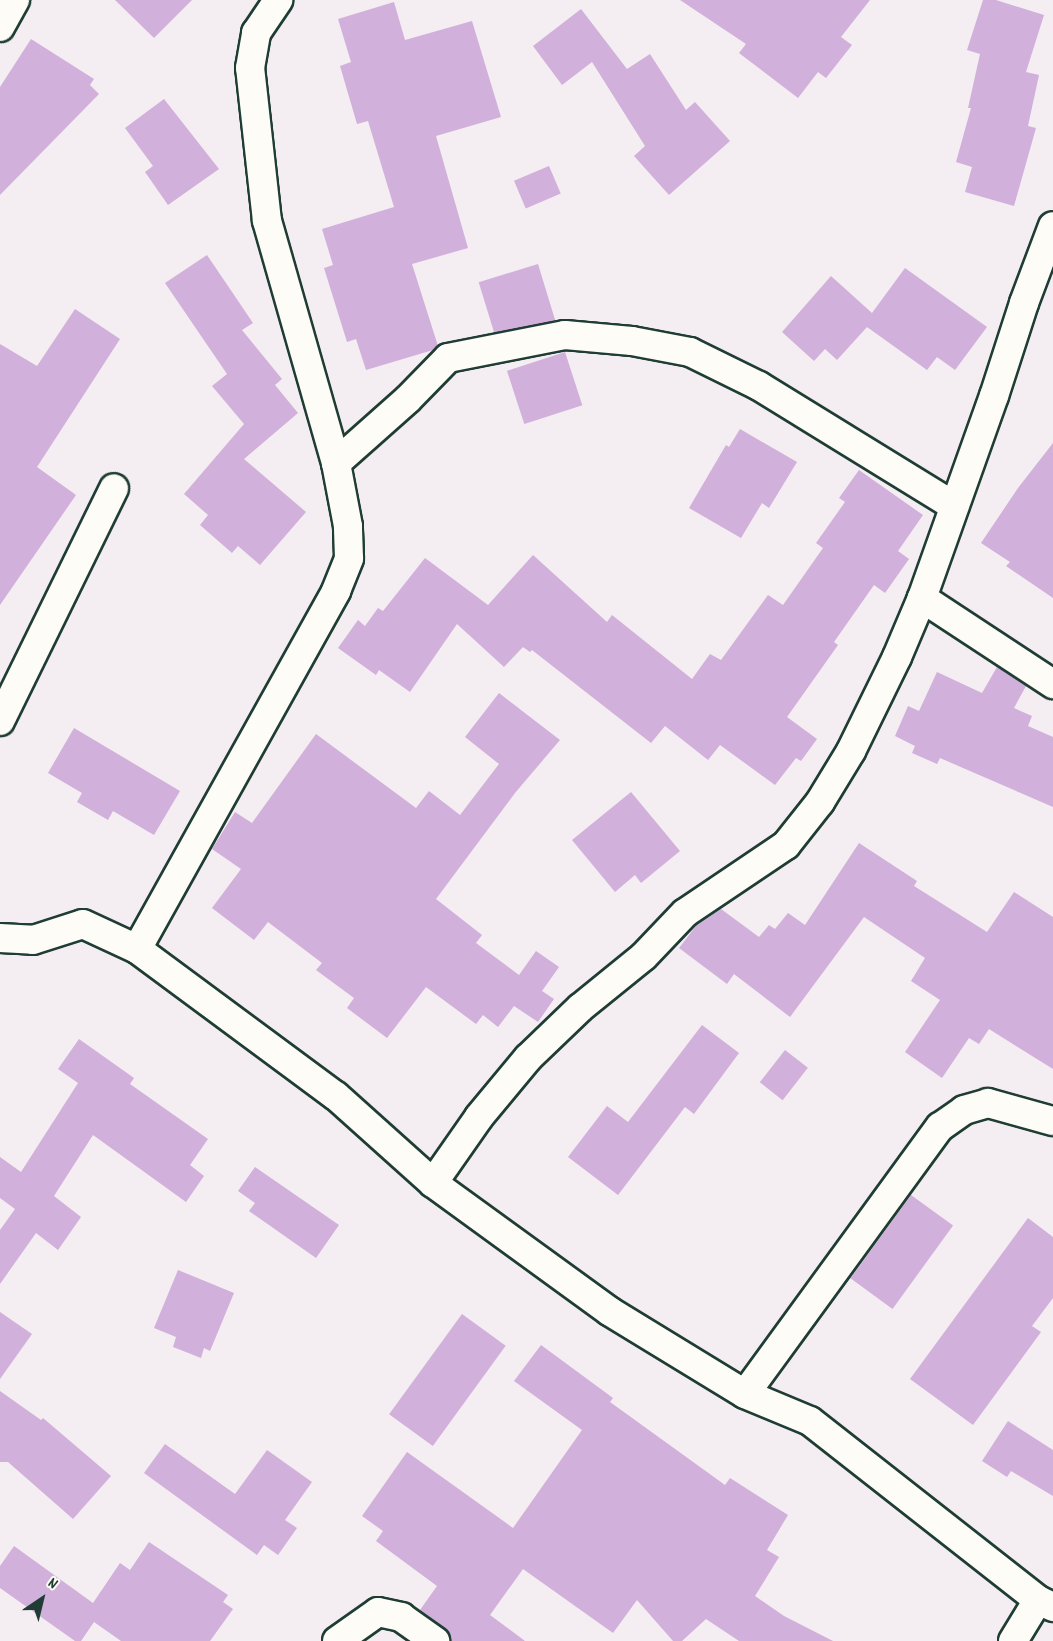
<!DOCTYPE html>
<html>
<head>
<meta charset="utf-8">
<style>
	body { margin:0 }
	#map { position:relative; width:1053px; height:1641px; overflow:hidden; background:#f4edf1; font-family:Dekko,sans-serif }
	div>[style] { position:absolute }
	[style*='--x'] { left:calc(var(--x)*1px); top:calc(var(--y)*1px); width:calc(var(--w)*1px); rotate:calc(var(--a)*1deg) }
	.building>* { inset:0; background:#d1b0db; transform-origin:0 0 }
	.roads { filter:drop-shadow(2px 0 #1f3d34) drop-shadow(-2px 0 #1f3d34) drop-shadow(0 2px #1f3d34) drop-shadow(0 -2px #1f3d34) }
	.street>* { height:28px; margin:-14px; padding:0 14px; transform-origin:14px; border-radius:14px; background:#fdfcf7 }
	span { translate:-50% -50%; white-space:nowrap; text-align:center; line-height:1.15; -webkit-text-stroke:6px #fdfcf7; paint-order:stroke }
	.north { position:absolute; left:12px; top:1569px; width:60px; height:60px; -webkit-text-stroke:4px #fdfcf7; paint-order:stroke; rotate:35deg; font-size:16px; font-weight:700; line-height:24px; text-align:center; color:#1f3d34 }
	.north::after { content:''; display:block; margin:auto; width:21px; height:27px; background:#1f3d34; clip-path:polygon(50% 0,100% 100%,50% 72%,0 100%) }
</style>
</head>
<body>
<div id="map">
	<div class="building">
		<i style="clip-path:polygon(115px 0,192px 0,154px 38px)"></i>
		<i style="clip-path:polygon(680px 0,870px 0,841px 37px,852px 45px,826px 78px,818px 72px,798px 98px,739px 53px,746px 44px)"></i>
		<i style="clip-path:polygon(983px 0,996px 0,1044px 15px,1026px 72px,1039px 75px,1028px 126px,1036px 128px,1014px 206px,965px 192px,972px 167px,956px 162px,971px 108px,968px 108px,980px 54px,967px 50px)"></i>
		<i style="clip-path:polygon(394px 2px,405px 40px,472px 21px,501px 117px,436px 136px,468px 248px,412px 264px,438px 346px,433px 350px,366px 370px,356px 339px,347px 342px,324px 268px,333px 265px,322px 229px,394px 207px,368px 121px,357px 124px,340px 66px,351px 62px,338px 19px)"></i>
		<i style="clip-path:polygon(581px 9px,627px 69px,650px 54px,686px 110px,695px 102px,730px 141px,669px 195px,634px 156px,645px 146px,592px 62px,562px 85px,533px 46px)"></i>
		<i style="clip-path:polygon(31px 39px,94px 79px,90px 85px,99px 94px,0 195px,0 87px)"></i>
		<i style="clip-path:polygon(164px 99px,219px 169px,168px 205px,145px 172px,153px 166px,125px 128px)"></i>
		<i style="left:549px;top:166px;width:30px;height:38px;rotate:67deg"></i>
		<i style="clip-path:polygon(207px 255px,253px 323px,242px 330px,282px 379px,275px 385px,298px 413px,244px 459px,306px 512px,260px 565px,238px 546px,232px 553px,200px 525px,208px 515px,184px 494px,244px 424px,212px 386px,227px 374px,165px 283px)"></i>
		<i style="left:538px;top:264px;width:59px;height:62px;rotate:73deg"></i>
		<i style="clip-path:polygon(905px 268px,987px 327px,955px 370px,937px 357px,927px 370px,867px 327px,837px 360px,825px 349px,814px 361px,782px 332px,831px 276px,872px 313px)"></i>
		<i style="clip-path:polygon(75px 309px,120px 339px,37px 467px,76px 495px,0 605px,0 344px,37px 366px)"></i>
		<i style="left:565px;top:352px;width:56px;height:61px;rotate:72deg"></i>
		<i style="clip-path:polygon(740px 429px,797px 462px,769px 508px,762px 503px,741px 538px,689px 508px,726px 445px,729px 447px)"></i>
		<i style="clip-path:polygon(1053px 443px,1053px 598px,1006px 566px,1010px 562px,981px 543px,1018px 488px)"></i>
		<i style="clip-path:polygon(859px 470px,923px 515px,898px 551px,909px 559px,885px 593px,874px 585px,834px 642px,838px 645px,787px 717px,817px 739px,801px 761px,796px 758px,775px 785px,720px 745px,708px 760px,665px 726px,651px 743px,532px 650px,530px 652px,523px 647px,504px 667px,457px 624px,410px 692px,379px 670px,376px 675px,338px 648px,358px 620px,365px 626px,378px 608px,383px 611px,425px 558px,488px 605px,533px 555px,607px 622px,612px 615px,692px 679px,710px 654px,721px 660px,768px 595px,783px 605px,823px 548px,816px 543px,845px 502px,839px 498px)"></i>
		<i style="clip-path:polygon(997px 667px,1026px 686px,1014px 708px,1032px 716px,1028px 726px,1053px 737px,1053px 807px,940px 758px,937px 764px,912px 753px,915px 746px,895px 736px,908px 706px,919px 711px,937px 672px,982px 693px)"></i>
		<i style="clip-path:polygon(499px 693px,560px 740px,515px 793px,436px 899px,482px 935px,476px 943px,519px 975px,536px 951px,559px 967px,542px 991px,554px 999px,538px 1022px,514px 1006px,498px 1027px,483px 1015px,476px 1024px,426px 987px,387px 1038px,347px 1008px,354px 998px,316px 970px,322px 963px,268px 922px,254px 940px,212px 908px,241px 869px,212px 849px,235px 812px,252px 823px,316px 734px,416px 808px,429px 791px,460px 815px,499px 764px,465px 737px)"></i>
		<i style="clip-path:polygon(74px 728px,180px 791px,154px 835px,113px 811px,108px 820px,77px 802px,82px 793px,48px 773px)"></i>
		<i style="clip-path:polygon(631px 792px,680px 851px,641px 883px,635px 875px,615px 892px,572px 840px)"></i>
		<i style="clip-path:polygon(859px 843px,917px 881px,914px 886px,987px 932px,1014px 892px,1053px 917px,1053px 1069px,989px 1029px,979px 1044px,969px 1038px,942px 1078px,905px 1052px,940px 1000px,911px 981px,925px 958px,864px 917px,790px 1017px,734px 974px,727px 984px,679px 948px,696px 926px,721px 909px,759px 937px,769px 925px,775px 929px,788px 913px,805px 925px)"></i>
		<i style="clip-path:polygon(702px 1025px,739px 1053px,694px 1114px,685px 1107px,618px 1195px,568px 1157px,607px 1106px,628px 1122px)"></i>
		<i style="clip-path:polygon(79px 1039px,134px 1078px,130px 1084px,208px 1139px,190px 1165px,204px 1176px,186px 1202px,93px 1135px,54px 1196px,81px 1217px,58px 1250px,36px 1233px,0 1284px,0 1230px,15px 1209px,0 1198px,0 1157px,21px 1172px,78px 1083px,58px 1069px)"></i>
		<i style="left:785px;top:1050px;width:29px;height:41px;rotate:38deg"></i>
		<i style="clip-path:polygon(255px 1167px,339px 1225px,316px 1258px,249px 1211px,255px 1203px,238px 1191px)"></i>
		<i style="left:911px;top:1195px;width:52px;height:103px;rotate:36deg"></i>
		<i style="clip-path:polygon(1028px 1218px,1053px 1237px,1053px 1298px,1032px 1326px,1041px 1332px,973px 1425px,910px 1379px)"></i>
		<i style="clip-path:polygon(178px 1270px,234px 1293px,210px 1351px,204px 1348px,201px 1358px,173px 1347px,176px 1337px,154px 1328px)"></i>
		<i style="clip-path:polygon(0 1312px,32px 1334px,0 1379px)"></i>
		<i style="left:462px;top:1314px;width:54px;height:124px;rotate:36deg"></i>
		<i style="clip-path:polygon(541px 1345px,613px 1398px,610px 1402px,725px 1485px,730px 1478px,788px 1515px,767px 1550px,779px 1557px,755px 1596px,784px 1616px,833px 1641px,739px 1641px,706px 1619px,682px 1641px,673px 1641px,637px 1600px,613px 1633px,523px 1569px,490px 1615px,525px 1641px,451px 1641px,445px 1628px,420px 1610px,437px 1586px,376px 1541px,383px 1531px,362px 1516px,407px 1452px,513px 1528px,582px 1430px,514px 1381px)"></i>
		<i style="clip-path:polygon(0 1391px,41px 1420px,43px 1418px,111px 1476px,73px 1519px,8px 1462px,0 1462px)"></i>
		<i style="clip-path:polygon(1008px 1421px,1053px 1450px,1053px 1496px,1011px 1471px,1007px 1477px,982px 1461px)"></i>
		<i style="clip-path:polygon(165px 1444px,235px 1494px,267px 1450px,312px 1482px,285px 1520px,297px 1528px,278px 1555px,264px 1545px,257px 1555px,144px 1473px)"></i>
		<i style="clip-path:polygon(149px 1542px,228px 1595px,223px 1602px,233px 1609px,210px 1641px,121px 1641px,94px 1622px,81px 1641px,75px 1641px,0 1588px,0 1566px,14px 1546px,93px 1603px,120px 1563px,130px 1570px)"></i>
	</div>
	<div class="roads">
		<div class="street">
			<i style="--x:0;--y:27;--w:31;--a:-61"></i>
			<i style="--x:336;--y:463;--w:96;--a:-41.6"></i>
			<i style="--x:408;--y:399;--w:57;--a:-45.7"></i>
			<i style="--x:448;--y:358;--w:119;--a:-11.1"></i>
			<i style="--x:565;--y:335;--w:67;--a:5.1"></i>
			<i style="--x:632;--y:341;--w:59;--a:10.7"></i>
			<i style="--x:690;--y:352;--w:77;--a:26.2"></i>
			<i style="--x:759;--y:386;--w:229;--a:31.6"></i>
			<i style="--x:922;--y:598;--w:157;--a:33.3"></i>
			<i style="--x:0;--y:721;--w:259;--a:-63.9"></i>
			<i style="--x:0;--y:938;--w:33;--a:3"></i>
			<i style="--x:33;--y:940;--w:52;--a:-17.7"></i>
			<i style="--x:83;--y:924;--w:60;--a:24.8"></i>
			<i style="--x:137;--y:949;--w:247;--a:36.5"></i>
			<i style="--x:336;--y:1096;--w:130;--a:41.9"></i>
			<i style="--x:433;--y:1183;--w:218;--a:36"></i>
			<i style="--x:609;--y:1311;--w:159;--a:31.4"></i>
			<i style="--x:745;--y:1394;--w:70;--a:22.6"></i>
			<i style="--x:810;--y:1421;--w:290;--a:38.1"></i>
			<i style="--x:1038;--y:1600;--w:17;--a:25"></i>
			<i style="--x:137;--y:949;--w:410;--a:-60.9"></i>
			<i style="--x:336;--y:591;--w:35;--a:-68"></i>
			<i style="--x:349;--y:558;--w:32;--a:-92"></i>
			<i style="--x:348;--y:526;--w:64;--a:-100.8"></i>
			<i style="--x:336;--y:463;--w:252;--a:-105.9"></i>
			<i style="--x:267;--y:221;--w:154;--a:-96.3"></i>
			<i style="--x:250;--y:68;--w:36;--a:-80"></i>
			<i style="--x:256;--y:33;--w:40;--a:-56"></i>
			<i style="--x:433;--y:1183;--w:80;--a:-55.1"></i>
			<i style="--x:479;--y:1117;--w:77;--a:-50.3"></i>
			<i style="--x:528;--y:1058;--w:72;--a:-43.9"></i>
			<i style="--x:580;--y:1008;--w:82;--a:-39.1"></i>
			<i style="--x:644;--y:956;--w:59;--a:-46.4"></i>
			<i style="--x:685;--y:913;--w:122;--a:-34"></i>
			<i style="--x:786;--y:845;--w:55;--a:-51.7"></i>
			<i style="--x:820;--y:802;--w:60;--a:-58.7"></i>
			<i style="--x:851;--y:751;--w:105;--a:-63.9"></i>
			<i style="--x:897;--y:657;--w:64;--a:-67"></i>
			<i style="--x:922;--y:598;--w:214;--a:-70.4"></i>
			<i style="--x:994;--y:396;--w:98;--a:-72.1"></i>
			<i style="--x:1024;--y:303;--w:82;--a:-69.4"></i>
			<i style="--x:745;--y:1394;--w:331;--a:-53.9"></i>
			<i style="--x:940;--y:1127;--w:29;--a:-35"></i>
			<i style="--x:964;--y:1110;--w:25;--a:-16"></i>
			<i style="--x:988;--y:1103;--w:67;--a:15.5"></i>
			<i style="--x:337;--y:1641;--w:50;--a:-35.3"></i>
			<i style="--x:378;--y:1612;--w:24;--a:12"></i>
			<i style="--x:401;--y:1617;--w:42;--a:35.2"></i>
			<i style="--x:1013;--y:1641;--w:48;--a:-58.6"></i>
		</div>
	</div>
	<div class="north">N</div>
</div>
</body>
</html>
